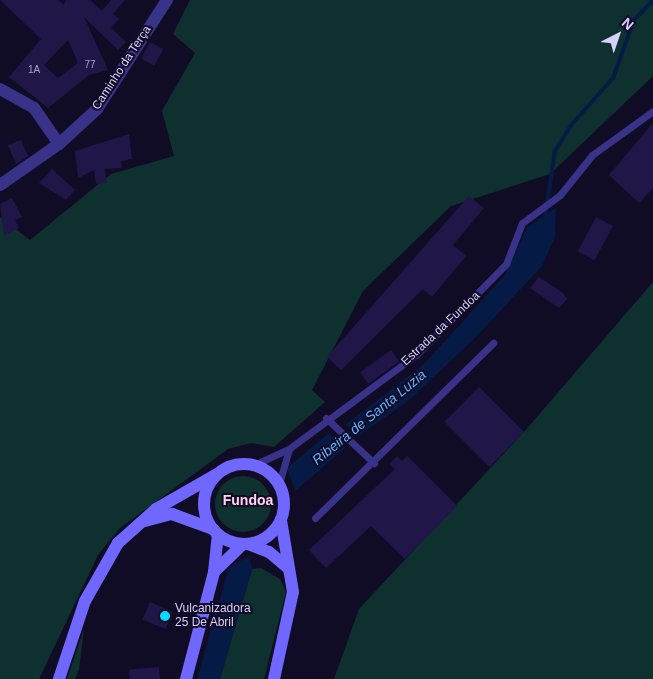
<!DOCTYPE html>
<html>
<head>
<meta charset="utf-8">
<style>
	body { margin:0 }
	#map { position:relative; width:653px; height:679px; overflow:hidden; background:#110c25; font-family:Arial,sans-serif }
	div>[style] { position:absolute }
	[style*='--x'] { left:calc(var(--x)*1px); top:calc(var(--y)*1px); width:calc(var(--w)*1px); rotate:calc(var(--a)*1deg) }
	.green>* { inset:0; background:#0e302f }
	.round { border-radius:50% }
	.water>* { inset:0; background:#051b46 }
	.stream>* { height:4px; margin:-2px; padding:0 2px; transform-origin:2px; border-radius:2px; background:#051b46 }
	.building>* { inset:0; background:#211648; transform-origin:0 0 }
	.lane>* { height:7px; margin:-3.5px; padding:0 3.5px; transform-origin:3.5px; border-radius:3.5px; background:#383289 }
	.street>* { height:12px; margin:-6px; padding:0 6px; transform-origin:6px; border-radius:6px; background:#383289 }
	.secondary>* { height:12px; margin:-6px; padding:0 6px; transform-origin:6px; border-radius:6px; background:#6f67ff }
	.secondary>.ring { margin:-6px; padding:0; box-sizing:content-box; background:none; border:12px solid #6f67ff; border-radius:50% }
	.dots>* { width:14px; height:14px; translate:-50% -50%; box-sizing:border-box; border:2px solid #110c25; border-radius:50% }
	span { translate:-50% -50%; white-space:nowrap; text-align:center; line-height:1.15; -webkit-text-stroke:4px #110c25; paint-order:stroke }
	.number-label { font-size:10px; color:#aaa2d1 }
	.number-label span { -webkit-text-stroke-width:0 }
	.street-label { font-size:12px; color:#d7d0ff }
	.poi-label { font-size:12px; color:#d7d0ff }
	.left { translate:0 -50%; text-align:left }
	.water-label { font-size:14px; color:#5eb1ff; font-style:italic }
	.neighbourhood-label { font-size:14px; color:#ffd2ee; font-weight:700 }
	.north { position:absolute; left:593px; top:10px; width:50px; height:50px; -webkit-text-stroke:4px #110c25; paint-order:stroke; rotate:41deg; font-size:14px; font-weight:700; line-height:20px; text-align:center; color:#d7d0ff }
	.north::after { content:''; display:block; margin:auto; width:18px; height:22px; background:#d7d0ff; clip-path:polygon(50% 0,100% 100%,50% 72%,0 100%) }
</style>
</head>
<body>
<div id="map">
	<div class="green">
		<i style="clip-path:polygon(190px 0,653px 0,653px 76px,550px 174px,451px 206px,363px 291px,312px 390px,325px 402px,274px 447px,251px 443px,228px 449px,120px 528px,98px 555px,39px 679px,0 679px,0 217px,30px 240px,111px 174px,174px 156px,162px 111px,195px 53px,173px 34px)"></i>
		<i style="clip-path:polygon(653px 282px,653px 679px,334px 679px,359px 609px,524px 432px)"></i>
		<i class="round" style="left:215px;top:476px;width:56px;height:56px"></i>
		<i style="clip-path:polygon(261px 568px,280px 579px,286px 592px,264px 679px,220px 679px,252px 569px)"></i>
		<i style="clip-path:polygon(84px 629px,79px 669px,75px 679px,67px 679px)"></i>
	</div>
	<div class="water">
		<i style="clip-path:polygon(556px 207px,555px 237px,542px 266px,475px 338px,408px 401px,358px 436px,345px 425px,424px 364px,505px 275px,527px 228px)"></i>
		<i style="clip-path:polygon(329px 433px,345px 448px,295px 491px,287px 468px)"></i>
		<i style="clip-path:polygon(249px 556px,252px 569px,220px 679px,197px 679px,229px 567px)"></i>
	</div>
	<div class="stream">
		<i style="--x:545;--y:217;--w:67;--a:-81.4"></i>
		<i style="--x:555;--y:151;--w:32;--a:-58"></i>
		<i style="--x:572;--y:124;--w:62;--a:-48.3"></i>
		<i style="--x:613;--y:78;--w:62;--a:-70.1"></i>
		<i style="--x:634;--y:20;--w:28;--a:-46"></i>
		<i style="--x:335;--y:445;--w:26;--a:-36"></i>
	</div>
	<div class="building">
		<i style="clip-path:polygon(evenodd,0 0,58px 0,64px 5px,66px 0,90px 0,102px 11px,111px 0,125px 0,113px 14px,119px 19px,111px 28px,126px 42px,118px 50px,84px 17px,108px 70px,89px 75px,48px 108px,9px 77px,41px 39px,0 0,68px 40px,78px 63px,58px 78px,44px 65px,68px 40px)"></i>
		<i style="left:150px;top:42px;width:15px;height:19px;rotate:28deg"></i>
		<i style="clip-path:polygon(653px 123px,653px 188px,639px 203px,609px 175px)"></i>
		<i style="clip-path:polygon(129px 134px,132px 159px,121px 161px,122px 168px,105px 169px,107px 183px,96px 184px,94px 170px,78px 178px,75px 151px)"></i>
		<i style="clip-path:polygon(21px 140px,28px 156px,16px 164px,8px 145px)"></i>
		<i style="clip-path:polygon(52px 169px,75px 190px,66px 200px,39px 183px)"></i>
		<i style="clip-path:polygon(469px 196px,484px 208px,453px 245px,466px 256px,432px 297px,423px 289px,341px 370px,327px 357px)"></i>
		<i style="clip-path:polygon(12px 198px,22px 217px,15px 220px,19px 228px,4px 236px,0 204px)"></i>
		<i style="left:596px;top:217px;width:19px;height:39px;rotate:28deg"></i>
		<i style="clip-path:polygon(539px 277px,563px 293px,567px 299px,559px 308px,530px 288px)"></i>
		<i style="left:391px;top:350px;width:14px;height:38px;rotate:54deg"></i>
		<i style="left:479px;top:387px;width:64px;height:49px;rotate:45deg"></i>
		<i style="clip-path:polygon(397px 456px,402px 461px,407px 456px,457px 506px,405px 559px,371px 526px,326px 568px,309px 550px,395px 469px,389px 464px)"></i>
		<i style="left:150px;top:602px;width:25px;height:19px;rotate:23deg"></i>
		<i style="left:159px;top:667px;width:12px;height:30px;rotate:85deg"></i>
	</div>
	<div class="lane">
		<i style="--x:326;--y:418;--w:66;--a:43.2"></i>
		<i style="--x:254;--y:465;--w:40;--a:-25"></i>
		<i style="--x:290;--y:448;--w:158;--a:-36.5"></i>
		<i style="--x:417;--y:354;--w:127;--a:-45.3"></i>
		<i style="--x:506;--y:264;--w:44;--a:-68.7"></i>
		<i style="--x:522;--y:223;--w:47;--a:-36.4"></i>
		<i style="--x:560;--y:195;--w:51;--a:-51.3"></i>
		<i style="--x:592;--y:155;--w:75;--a:-35.8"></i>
		<i style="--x:279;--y:484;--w:36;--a:-74"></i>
		<i style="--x:315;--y:518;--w:250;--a:-44.5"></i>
	</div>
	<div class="street">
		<i style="--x:0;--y:89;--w:39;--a:29"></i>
		<i style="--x:34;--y:108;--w:44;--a:55.2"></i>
		<i style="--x:0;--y:185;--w:72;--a:-34.8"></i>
		<i style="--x:59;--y:144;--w:52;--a:-42.6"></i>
		<i style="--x:97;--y:109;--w:130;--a:-57.3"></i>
	</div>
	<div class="secondary">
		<i class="ring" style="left:204px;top:464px;width:68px;height:68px"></i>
		<i style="--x:145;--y:521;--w:28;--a:-15"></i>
		<i style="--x:172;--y:514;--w:44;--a:20.1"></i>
		<i style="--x:248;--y:544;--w:22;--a:21"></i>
		<i style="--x:269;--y:552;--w:26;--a:40"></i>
		<i style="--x:214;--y:572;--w:40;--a:-44"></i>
		<i style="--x:59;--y:679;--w:82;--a:-71.6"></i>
		<i style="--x:85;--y:601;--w:67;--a:-60.4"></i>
		<i style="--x:118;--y:543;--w:51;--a:-41.8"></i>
		<i style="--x:156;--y:509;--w:70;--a:-29.8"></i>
		<i style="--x:186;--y:679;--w:111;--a:-75.3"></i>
		<i style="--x:214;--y:572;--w:38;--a:-84"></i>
		<i style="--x:274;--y:679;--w:89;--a:-77.7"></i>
		<i style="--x:293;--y:592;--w:73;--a:-99.5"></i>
	</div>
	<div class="dots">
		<i style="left:165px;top:616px;background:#00dcfb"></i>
	</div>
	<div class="number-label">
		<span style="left:90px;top:65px">77</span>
		<span style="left:34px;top:70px">1A</span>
	</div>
	<div class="street-label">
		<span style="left:122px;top:68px;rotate:-57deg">Caminho da Terça</span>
		<span style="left:441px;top:329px;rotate:-43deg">Estrada da Fundoa</span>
	</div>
	<div class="poi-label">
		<span class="left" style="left:175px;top:616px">Vulcanizadora<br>25 De Abril</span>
	</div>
	<div class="water-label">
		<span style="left:369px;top:417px;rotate:-39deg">Ribeira de Santa Luzia</span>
	</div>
	<div class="neighbourhood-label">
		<span style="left:248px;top:500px">Fundoa</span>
	</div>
	<div class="north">N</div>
</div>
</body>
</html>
